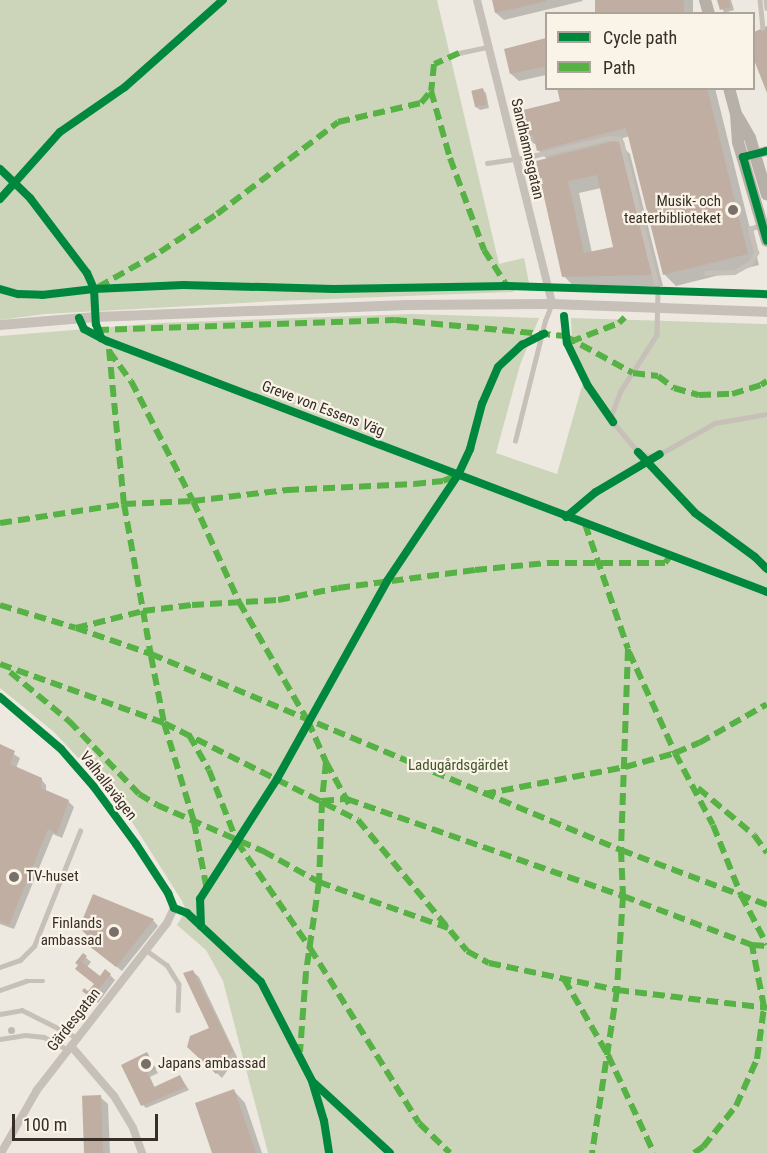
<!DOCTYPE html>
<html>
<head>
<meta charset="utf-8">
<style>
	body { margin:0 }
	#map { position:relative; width:767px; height:1153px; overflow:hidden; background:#ede9e1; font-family:"Roboto Condensed",sans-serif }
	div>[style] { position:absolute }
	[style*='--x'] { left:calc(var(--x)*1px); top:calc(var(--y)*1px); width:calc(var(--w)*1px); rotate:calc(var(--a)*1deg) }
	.green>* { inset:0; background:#ccd4ba }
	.shadow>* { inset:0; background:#0003; transform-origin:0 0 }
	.round { border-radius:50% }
	.building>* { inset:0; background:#c1aea2; transform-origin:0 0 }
	.service>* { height:4.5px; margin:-2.25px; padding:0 2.25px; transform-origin:2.25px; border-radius:2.25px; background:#c6c0b9 }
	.minor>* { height:8px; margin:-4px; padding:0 4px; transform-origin:4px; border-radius:4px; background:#c6c0b9 }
	.tertiary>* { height:10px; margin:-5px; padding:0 5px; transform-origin:5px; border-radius:5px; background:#c6c0b9 }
	.secondary>* { height:12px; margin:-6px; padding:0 6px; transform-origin:6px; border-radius:6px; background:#b7b0a9 }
	.quiet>* { height:6px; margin-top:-3px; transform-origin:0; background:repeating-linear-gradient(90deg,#56b245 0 12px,transparent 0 18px) }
	.cycleway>* { height:8px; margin:-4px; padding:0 4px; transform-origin:4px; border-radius:4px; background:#00873e }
	.dots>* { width:16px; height:16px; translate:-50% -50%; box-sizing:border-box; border:3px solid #faf3e7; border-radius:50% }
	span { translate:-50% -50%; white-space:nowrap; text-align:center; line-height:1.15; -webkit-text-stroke:4.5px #faf3e7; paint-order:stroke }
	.street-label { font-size:15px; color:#372e27 }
	.poi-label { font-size:15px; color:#372e27 }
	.right { translate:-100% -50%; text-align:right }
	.left { translate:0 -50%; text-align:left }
	.park-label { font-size:15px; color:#42562a }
	.legend { position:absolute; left:545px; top:12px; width:210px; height:78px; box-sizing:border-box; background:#faf3e7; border:2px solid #aca49a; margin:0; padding:8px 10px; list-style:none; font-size:18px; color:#372e27 }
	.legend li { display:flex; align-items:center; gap:12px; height:30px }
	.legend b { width:30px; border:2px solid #aca49a }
	.scale { position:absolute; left:12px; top:1114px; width:146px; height:27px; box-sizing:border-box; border:3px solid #372e27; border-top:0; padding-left:8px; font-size:18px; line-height:21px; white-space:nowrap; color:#372e27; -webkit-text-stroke:4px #faf3e7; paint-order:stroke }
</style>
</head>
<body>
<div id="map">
	<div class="green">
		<i style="clip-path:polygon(0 0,437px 0,499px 264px,524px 258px,529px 283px,512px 292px,276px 301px,45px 314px,0 320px)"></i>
		<i style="clip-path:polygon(412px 314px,539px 318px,520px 365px,496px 453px,557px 474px,586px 372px,572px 346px,571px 318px,767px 324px,767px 1153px,268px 1153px,223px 981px,206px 950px,177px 925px,186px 910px,182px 901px,132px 822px,99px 780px,54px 732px,0 688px,0 336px,159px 323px)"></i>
	</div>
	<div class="shadow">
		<i style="clip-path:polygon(493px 0,582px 0,583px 1px,504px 20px,496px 13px)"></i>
		<i style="left:597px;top:0;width:96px;height:14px"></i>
		<i style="clip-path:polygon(719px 0,731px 0,734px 10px,724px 13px)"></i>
		<i style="clip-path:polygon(546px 40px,546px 75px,519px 81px,511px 74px,506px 50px)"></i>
		<i style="clip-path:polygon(evenodd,559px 88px,593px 88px,594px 92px,619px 88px,715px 88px,759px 265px,676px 286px,664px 274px,630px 136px,616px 140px,630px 154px,663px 286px,575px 288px,564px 276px,547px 159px,538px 150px,537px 143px,534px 144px,526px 136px,562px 102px,559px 88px,601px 188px,614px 248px,592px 253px,579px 193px,601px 188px)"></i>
		<i style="clip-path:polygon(483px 90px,486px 93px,489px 108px,480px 110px,476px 107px)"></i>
		<i style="clip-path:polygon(0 746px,20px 758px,16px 768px,41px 779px,46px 785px,46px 792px,68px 801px,74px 807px,62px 838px,53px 834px,14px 929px,0 924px)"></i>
		<i style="clip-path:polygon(93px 896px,153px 920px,158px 926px,122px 971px,92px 947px)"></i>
		<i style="clip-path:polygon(83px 955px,91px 962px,87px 967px,100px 978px,110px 975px,115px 980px,98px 1003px,88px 993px,95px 984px,77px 969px)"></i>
		<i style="clip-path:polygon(193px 972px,199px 977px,237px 1057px,222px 1078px,194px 1052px,211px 1029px)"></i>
		<i class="round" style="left:7.5px;top:1026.5px;width:7px;height:7px"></i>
		<i style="clip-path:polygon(147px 1054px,158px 1073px,150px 1077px,155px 1088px,180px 1076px,189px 1090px,146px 1108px,143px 1105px)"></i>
		<i style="clip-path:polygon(234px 1091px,245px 1103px,262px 1153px,214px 1153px)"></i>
		<i style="clip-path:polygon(100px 1097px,108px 1104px,110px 1153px,86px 1153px)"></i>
	</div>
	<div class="building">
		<i style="clip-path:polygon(492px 0,546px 0,547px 1px,495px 13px)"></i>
		<i style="left:595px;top:0;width:89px;height:14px"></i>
		<i style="clip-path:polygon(717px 0,729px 0,731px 7px,720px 10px)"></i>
		<i style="clip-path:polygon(767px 26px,767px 93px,754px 60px,754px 32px)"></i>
		<i style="clip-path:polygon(546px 38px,546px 66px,510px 74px,504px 49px)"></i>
		<i style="left:483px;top:88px;width:17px;height:12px;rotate:77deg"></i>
		<i style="clip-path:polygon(557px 88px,588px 88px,589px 91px,600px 88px,707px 88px,748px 254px,663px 275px,626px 128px,537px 151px,533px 135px,525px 137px,519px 111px,560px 101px)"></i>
		<i style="clip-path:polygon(evenodd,619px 140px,652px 275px,562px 277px,536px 161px,619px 140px,597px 175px,613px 247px,584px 253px,568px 181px,597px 175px)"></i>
		<i style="clip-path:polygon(0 744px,15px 751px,10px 764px,42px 778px,41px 788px,69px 800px,57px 834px,48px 829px,9px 925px,0 921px)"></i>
		<i style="clip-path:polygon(93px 894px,154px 919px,116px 967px,84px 942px,88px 936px,79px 928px)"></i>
		<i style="clip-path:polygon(83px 953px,87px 956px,82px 962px,100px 976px,105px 969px,111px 974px,91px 998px,82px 991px,84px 988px,88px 991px,94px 984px,75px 969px,78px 965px,75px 963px)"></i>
		<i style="clip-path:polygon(193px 970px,233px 1051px,216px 1074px,187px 1047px,190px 1036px,209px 1028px,183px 973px)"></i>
		<i style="clip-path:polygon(147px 1052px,156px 1069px,147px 1073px,154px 1087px,180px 1075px,186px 1087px,141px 1106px,121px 1065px)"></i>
		<i style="clip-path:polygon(234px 1089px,256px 1153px,212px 1153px,195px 1103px)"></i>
		<i style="left:101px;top:1095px;width:58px;height:19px;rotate:88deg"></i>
	</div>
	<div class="service">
		<i style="--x:760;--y:0;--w:28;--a:84"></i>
		<i style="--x:766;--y:0;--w:8;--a:83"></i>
		<i style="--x:459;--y:53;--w:30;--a:-12"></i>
		<i style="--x:487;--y:163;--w:41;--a:-8.3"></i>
		<i style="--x:528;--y:157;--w:83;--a:-13.2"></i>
		<i style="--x:609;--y:138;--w:11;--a:5"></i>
		<i style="--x:620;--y:139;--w:4;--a:63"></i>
		<i style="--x:622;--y:143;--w:151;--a:76.2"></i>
		<i style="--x:658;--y:290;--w:45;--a:91.3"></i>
		<i style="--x:657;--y:335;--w:67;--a:122.7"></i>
		<i style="--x:621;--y:391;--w:26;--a:111"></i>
		<i style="--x:612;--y:415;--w:7;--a:82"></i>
		<i style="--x:613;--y:422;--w:39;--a:50"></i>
		<i style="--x:638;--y:452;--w:12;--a:20"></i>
		<i style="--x:649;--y:456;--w:11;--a:-10"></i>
		<i style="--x:660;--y:454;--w:63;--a:-29.4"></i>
		<i style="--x:715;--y:423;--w:53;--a:-9.8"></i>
		<i style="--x:706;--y:273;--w:28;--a:-2"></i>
		<i style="--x:734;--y:272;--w:18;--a:-29"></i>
		<i style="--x:750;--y:263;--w:12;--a:-59"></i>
		<i style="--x:756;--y:253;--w:25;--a:-104"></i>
		<i style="--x:750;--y:229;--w:11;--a:-22"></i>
		<i style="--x:515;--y:441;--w:124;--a:-76"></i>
		<i style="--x:545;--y:321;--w:17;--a:-69"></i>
		<i style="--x:146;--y:950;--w:26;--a:36"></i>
		<i style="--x:167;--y:965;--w:22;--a:58"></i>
		<i style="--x:179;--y:984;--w:26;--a:92"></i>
		<i style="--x:0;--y:967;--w:21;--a:-19"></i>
		<i style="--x:20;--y:960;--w:20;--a:-45"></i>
		<i style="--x:34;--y:946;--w:124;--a:-68.2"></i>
		<i style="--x:0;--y:990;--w:28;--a:-19"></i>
		<i style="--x:26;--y:981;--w:17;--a:0"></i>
		<i style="--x:0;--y:1014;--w:22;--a:-10"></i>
		<i style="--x:22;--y:1010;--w:63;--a:26.6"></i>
		<i style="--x:0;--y:1039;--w:25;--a:-9"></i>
		<i style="--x:25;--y:1035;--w:19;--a:6"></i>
		<i style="--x:44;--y:1037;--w:27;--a:28"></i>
	</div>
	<div class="minor">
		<i style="--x:477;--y:0;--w:313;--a:76.1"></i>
		<i style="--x:0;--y:697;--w:80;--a:40.4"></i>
		<i style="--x:61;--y:749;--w:50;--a:49"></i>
		<i style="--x:94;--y:787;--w:71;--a:53.6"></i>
		<i style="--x:136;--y:844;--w:59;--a:56.9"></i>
		<i style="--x:168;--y:893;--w:16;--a:68"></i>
		<i style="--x:174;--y:908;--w:17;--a:115"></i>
		<i style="--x:167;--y:923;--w:212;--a:127.9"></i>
		<i style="--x:37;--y:1090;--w:73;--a:119.7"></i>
		<i style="--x:71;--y:1046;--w:66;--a:49.3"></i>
		<i style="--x:114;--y:1096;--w:37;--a:59"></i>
		<i style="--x:133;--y:1128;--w:27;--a:70"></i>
	</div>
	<div class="tertiary">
		<i style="--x:755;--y:154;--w:12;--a:-14"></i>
		<i style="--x:0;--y:325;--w:96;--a:-4.8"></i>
		<i style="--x:96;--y:317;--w:311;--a:-2.2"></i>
		<i style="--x:407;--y:305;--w:145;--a:-0.4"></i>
		<i style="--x:552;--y:304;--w:215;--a:2.1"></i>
	</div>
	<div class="secondary">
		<i style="--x:705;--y:0;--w:15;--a:74"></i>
		<i style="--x:729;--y:88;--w:27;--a:75"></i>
		<i style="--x:736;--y:114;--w:28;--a:86"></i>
		<i style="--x:738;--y:142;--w:103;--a:73.7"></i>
		<i style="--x:738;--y:117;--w:24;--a:60"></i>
		<i style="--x:750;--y:138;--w:59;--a:73.4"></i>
	</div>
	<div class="quiet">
		<i style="--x:459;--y:53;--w:27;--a:156"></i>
		<i style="--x:434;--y:64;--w:27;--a:96"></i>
		<i style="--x:431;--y:91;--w:70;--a:74.2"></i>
		<i style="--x:450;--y:158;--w:98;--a:69.7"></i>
		<i style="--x:484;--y:250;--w:43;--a:57.4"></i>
		<i style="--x:98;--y:287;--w:71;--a:-29.4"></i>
		<i style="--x:160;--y:252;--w:69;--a:-33.7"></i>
		<i style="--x:217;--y:214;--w:152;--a:-37.2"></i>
		<i style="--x:338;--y:122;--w:85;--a:-12.9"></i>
		<i style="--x:421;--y:103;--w:16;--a:-50"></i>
		<i style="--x:97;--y:330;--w:298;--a:-1.9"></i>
		<i style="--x:395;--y:320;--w:171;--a:5.4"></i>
		<i style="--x:565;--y:336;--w:77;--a:28.6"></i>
		<i style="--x:633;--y:373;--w:25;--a:7"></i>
		<i style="--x:658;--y:376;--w:20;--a:37"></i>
		<i style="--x:674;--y:388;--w:26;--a:16"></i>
		<i style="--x:699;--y:395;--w:33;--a:-2"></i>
		<i style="--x:732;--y:394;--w:30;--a:-17"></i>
		<i style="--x:761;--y:385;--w:7;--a:-34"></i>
		<i style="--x:570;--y:342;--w:53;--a:-21.2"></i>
		<i style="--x:619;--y:323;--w:8;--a:-45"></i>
		<i style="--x:109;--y:349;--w:156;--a:84.5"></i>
		<i style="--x:124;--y:504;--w:154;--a:79.9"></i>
		<i style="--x:151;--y:656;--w:68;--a:79"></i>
		<i style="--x:164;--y:723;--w:103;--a:73.1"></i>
		<i style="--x:194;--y:822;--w:69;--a:79.2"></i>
		<i style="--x:109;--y:351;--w:37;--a:54"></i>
		<i style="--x:131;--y:381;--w:135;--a:62.7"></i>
		<i style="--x:193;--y:501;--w:111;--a:65.5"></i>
		<i style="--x:239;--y:602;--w:138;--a:59.9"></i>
		<i style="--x:308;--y:721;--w:45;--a:66.3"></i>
		<i style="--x:326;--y:762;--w:39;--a:96"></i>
		<i style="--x:322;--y:801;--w:81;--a:92.1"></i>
		<i style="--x:319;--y:882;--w:91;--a:98.2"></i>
		<i style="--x:306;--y:972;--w:80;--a:94.3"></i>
		<i style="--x:0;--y:523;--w:125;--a:-8.7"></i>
		<i style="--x:124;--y:504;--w:69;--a:-2.5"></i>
		<i style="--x:193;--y:501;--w:95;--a:-6.7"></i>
		<i style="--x:287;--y:490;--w:127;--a:-2.7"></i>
		<i style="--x:414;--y:484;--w:29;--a:-6"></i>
		<i style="--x:443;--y:481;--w:13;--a:-23"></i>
		<i style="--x:585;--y:524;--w:132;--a:71"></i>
		<i style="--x:628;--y:649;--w:201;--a:92"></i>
		<i style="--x:621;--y:850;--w:46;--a:87.5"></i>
		<i style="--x:623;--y:896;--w:94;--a:93.7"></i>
		<i style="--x:617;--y:990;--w:165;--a:98.7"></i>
		<i style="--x:0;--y:605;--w:79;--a:16.8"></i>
		<i style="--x:76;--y:628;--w:69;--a:-14.2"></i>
		<i style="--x:143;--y:611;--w:49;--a:-7"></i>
		<i style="--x:192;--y:605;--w:86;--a:-3.3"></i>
		<i style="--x:278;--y:600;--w:61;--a:-11.3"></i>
		<i style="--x:338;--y:588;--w:138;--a:-7.5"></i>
		<i style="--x:475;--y:570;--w:72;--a:-5.6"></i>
		<i style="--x:547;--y:563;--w:118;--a:0"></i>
		<i style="--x:665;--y:563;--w:10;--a:-53"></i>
		<i style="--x:76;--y:628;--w:79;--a:19.1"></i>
		<i style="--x:151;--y:654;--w:509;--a:22.64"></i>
		<i style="--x:621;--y:850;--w:156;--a:20.6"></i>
		<i style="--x:629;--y:652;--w:111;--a:65.5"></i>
		<i style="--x:675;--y:753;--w:81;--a:62.2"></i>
		<i style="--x:713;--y:825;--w:75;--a:68.2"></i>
		<i style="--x:741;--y:895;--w:56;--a:62.5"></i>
		<i style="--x:0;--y:664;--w:174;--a:19.8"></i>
		<i style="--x:164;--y:723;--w:217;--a:26.6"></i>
		<i style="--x:358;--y:820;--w:170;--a:50.2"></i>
		<i style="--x:467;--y:951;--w:25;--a:29"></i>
		<i style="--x:489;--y:963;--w:131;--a:11.9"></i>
		<i style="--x:617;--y:990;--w:151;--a:6.8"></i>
		<i style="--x:10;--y:672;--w:77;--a:39.7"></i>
		<i style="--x:69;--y:721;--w:101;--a:46.2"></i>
		<i style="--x:139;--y:794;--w:21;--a:31"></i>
		<i style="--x:157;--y:805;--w:116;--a:23.5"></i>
		<i style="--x:263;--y:851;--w:64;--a:29"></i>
		<i style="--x:319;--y:882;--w:137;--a:19.6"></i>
		<i style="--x:189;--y:735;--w:40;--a:60.3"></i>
		<i style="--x:209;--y:770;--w:77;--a:68.7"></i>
		<i style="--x:237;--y:842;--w:129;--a:55.4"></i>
		<i style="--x:310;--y:948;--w:206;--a:58.1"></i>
		<i style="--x:419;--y:1123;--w:43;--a:44.1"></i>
		<i style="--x:326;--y:762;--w:48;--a:61.3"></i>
		<i style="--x:698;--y:788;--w:73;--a:40"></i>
		<i style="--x:754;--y:835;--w:22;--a:54"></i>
		<i style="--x:484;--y:794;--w:144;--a:-10.8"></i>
		<i style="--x:625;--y:767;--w:52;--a:-15.6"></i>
		<i style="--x:675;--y:753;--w:26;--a:-23"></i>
		<i style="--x:699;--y:743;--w:78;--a:-29.8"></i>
		<i style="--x:322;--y:801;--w:25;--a:-5"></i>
		<i style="--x:347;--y:799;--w:293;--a:19.4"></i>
		<i style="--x:623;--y:896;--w:138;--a:20.8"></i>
		<i style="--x:752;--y:945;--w:15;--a:4"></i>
		<i style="--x:564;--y:979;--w:88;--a:59.9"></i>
		<i style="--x:608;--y:1055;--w:108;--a:64.9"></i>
		<i style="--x:694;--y:1153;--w:11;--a:-34"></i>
		<i style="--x:703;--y:1147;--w:53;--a:-51.2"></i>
		<i style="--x:736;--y:1106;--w:51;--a:-65.9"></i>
		<i style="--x:757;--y:1059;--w:52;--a:-82.3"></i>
		<i style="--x:764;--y:1007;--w:63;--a:-101"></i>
	</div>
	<div class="cycleway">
		<i style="--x:767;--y:151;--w:25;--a:166"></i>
		<i style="--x:743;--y:157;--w:87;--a:74.1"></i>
		<i style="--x:0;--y:169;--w:42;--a:44"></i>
		<i style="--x:30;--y:198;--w:94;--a:52.8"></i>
		<i style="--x:87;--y:273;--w:17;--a:66"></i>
		<i style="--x:94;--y:289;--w:35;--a:87"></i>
		<i style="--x:96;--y:324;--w:15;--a:70"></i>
		<i style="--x:0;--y:199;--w:90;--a:-48.2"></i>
		<i style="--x:60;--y:132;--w:79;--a:-34.7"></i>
		<i style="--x:125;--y:87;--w:131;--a:-41.6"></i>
		<i style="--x:0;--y:289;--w:19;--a:16"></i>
		<i style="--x:18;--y:294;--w:24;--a:2"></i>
		<i style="--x:42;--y:295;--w:52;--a:-6.6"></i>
		<i style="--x:94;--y:289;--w:89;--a:-2.6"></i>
		<i style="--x:183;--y:285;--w:151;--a:1.5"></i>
		<i style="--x:334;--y:289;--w:173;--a:-1"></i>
		<i style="--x:507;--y:286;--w:260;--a:1.8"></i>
		<i style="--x:564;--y:316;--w:27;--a:84"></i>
		<i style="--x:567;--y:343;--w:48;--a:64"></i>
		<i style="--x:588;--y:386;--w:44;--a:55.2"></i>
		<i style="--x:79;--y:318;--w:12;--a:66"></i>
		<i style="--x:84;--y:329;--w:26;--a:28"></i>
		<i style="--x:107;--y:341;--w:706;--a:20.82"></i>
		<i style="--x:638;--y:452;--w:83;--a:46.9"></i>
		<i style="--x:695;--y:513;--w:74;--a:36.3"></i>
		<i style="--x:755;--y:557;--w:17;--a:45"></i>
		<i style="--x:566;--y:517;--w:39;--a:-40"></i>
		<i style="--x:596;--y:492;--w:74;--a:-30.7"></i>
		<i style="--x:0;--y:697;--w:80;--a:40.4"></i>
		<i style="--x:61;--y:749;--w:50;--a:49"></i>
		<i style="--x:94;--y:787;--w:71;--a:53.6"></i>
		<i style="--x:136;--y:844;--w:59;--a:56.9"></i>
		<i style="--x:168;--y:893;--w:16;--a:68"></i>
		<i style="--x:174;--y:908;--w:14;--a:21"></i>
		<i style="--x:187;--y:913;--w:101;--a:43"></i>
		<i style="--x:261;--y:982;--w:111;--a:62.7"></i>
		<i style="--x:312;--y:1081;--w:42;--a:73.3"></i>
		<i style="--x:324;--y:1121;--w:32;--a:81"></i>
		<i style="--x:201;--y:926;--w:27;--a:-92"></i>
		<i style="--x:200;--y:899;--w:143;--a:-57.3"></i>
		<i style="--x:277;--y:779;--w:227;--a:-60.9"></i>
		<i style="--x:387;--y:581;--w:128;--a:-56.2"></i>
		<i style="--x:458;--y:475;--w:29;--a:-65"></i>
		<i style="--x:470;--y:449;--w:47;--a:-75.1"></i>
		<i style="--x:482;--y:404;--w:40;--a:-66.6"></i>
		<i style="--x:498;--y:367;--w:33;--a:-43"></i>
		<i style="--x:522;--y:345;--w:25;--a:-27"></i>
		<i style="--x:314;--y:1083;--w:103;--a:42.6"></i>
	</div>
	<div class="dots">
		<i style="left:733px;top:210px;background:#776f68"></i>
		<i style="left:14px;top:877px;background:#776f68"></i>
		<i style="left:114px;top:932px;background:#776f68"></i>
		<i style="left:146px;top:1064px;background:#776f68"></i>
	</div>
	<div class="street-label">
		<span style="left:527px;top:149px;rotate:77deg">Sandhamnsgatan</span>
		<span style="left:323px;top:409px;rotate:21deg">Greve von Essens Väg</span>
		<span style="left:108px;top:786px;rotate:52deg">Valhallavägen</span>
		<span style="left:74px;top:1020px;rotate:-52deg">Gärdesgatan</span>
	</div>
	<div class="poi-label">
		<span class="right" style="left:721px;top:210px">Musik- och<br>teaterbiblioteket</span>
		<span class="left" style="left:26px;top:877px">TV-huset</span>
		<span class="right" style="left:102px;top:932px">Finlands<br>ambassad</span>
		<span class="left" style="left:158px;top:1064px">Japans ambassad</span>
	</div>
	<div class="park-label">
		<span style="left:458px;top:766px">Ladugårdsgärdet</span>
	</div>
	<ul class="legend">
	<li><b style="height:8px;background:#00873e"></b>Cycle path</li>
	<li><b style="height:8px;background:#56b245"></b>Path</li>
	</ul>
	<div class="scale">100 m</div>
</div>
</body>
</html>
